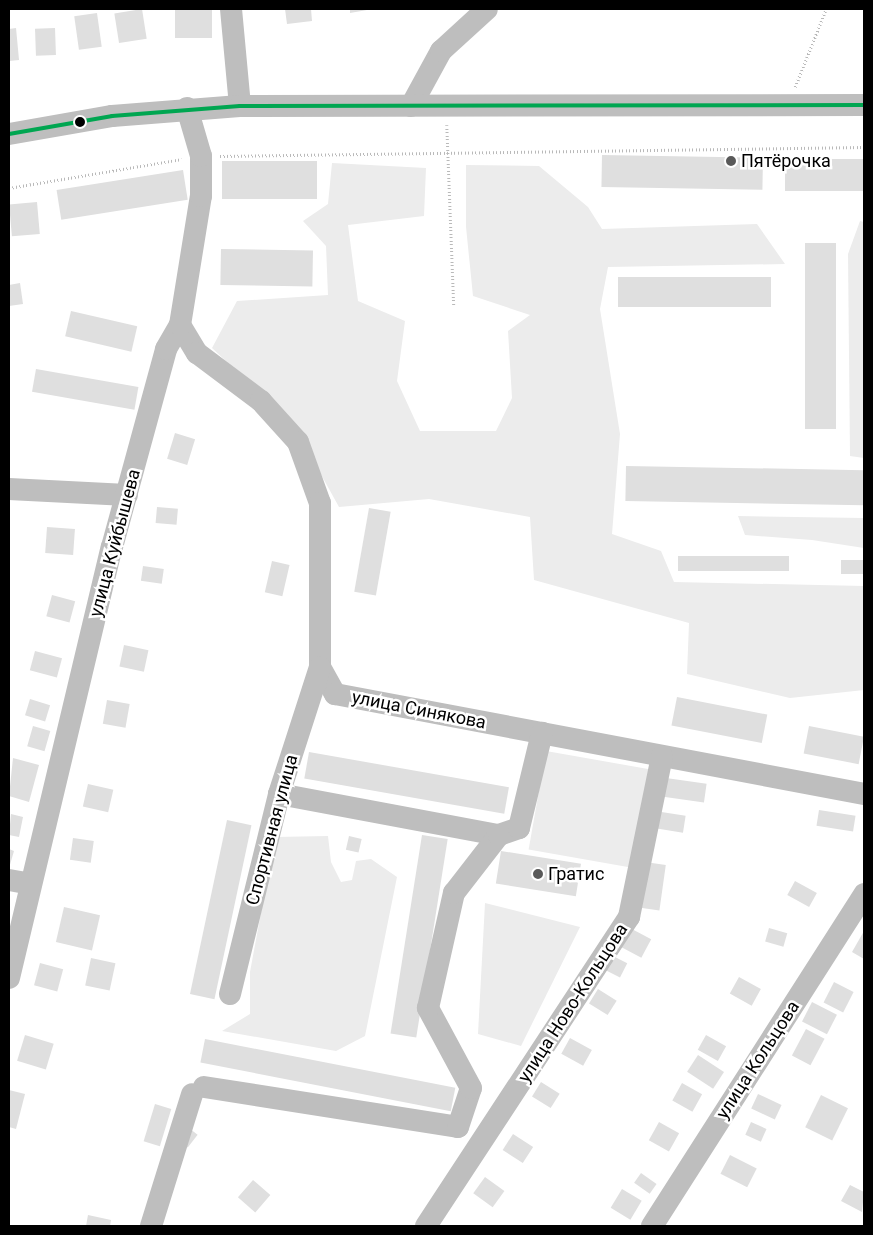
<!DOCTYPE html>
<html>
<head>
<meta charset="utf-8">
<style>
	body { margin:0 }
	#map { position:relative; width:873px; height:1235px; overflow:hidden; background:#fff; font-family:Roboto,sans-serif }
	div>[style] { position:absolute }
	[style*='--x'] { left:calc(var(--x)*1px); top:calc(var(--y)*1px); width:calc(var(--w)*1px); rotate:calc(var(--a)*1deg) }
	.green>* { inset:0; background:#ececec; transform-origin:0 0 }
	.building>* { inset:0; background:#dfdfdf; transform-origin:0 0 }
	.path>* { height:2.5px; margin-top:-1.25px; transform-origin:0; background:repeating-linear-gradient(90deg,#b9b9b9 0 1px,transparent 0 3.5px) }
	.minor>* { height:22px; margin:-11px; padding:0 11px; transform-origin:11px; border-radius:11px; background:#bebebe }
	.bus-1>* { height:4px; margin:-2px; padding:0 2px; transform-origin:2px; border-radius:2px; background:#00a651 }
	.dots>* { width:14px; height:14px; translate:-50% -50%; box-sizing:border-box; border:2px solid #fff; border-radius:50% }
	span { translate:-50% -50%; white-space:nowrap; text-align:center; line-height:1.15; -webkit-text-stroke:5px #fff; paint-order:stroke }
	.poi-label { font-size:18px; color:#000 }
	.left { translate:0 -50%; text-align:left }
	.street-label { font-size:18px; color:#000 }
	.frame { position:absolute; inset:0; border:10px solid #000; pointer-events:none }
</style>
</head>
<body>
<div id="map">
	<div class="green">
		<i style="clip-path:polygon(332px 163px,426px 168px,424px 216px,348px 225px,358px 301px,405px 321px,397px 381px,420px 431px,496px 431px,512px 398px,508px 331px,530px 315px,473px 296px,466px 227px,466px 165px,539px 166px,588px 207px,602px 229px,757px 224px,785px 264px,608px 267px,600px 309px,620px 434px,612px 534px,661px 551px,674px 582px,864px 586px,864px 690px,790px 698px,687px 674px,689px 623px,534px 580px,530px 517px,429px 499px,339px 507px,293px 424px,212px 348px,237px 301px,328px 295px,326px 246px,303px 221px,328px 204px)"></i>
		<i style="clip-path:polygon(860px 221px,864px 222px,864px 458px,850px 456px,848px 254px)"></i>
		<i style="clip-path:polygon(738px 516px,864px 518px,864px 548px,812px 540px,745px 535px)"></i>
		<i style="left:546px;top:751px;width:105px;height:100px;rotate:10deg"></i>
		<i style="clip-path:polygon(328px 836px,331px 862px,341px 882px,352px 880px,356px 861px,371px 859px,397px 877px,365px 1036px,336px 1051px,222px 1031px,250px 1014px,250px 972px,275px 837px)"></i>
		<i style="clip-path:polygon(485px 903px,580px 927px,521px 1046px,478px 1034px)"></i>
	</div>
	<div class="building">
		<i style="left:142px;top:9px;width:30px;height:28px;rotate:81deg"></i>
		<i style="left:175px;top:9px;width:37px;height:29px"></i>
		<i style="clip-path:polygon(285px 9px,311px 9px,312px 21px,287px 24px)"></i>
		<i style="clip-path:polygon(350px 9px,367px 9px,367px 10px,350px 13px)"></i>
		<i style="left:97px;top:13px;width:34px;height:23px;rotate:82deg"></i>
		<i style="clip-path:polygon(16px 28px,19px 60px,9px 61px,9px 29px)"></i>
		<i style="left:55px;top:28px;width:27px;height:20px;rotate:88deg"></i>
		<i style="left:602px;top:155px;width:161px;height:32px;rotate:1deg"></i>
		<i style="left:785px;top:159px;width:79px;height:32px"></i>
		<i style="left:222px;top:161px;width:95px;height:38px"></i>
		<i style="left:183px;top:170px;width:30px;height:128px;rotate:81deg"></i>
		<i style="left:37px;top:202px;width:32px;height:28px;rotate:85deg"></i>
		<i style="left:805px;top:243px;width:31px;height:186px"></i>
		<i style="left:221px;top:249px;width:92px;height:36px;rotate:1deg"></i>
		<i style="left:771px;top:277px;width:30px;height:153px;rotate:90deg"></i>
		<i style="clip-path:polygon(20px 283px,23px 304px,9px 306px,9px 285px)"></i>
		<i style="left:71px;top:311px;width:68px;height:26px;rotate:13deg"></i>
		<i style="left:36px;top:369px;width:104px;height:23px;rotate:10deg"></i>
		<i style="left:175px;top:433px;width:21px;height:27px;rotate:17deg"></i>
		<i style="left:626px;top:466px;width:238px;height:35px;rotate:1deg"></i>
		<i style="left:157px;top:507px;width:21px;height:16px;rotate:5deg"></i>
		<i style="left:369px;top:508px;width:22px;height:85px;rotate:10deg"></i>
		<i style="left:47px;top:527px;width:28px;height:26px;rotate:4deg"></i>
		<i style="left:678px;top:556px;width:111px;height:15px"></i>
		<i style="left:841px;top:560px;width:23px;height:14px"></i>
		<i style="left:272px;top:561px;width:18px;height:32px;rotate:13deg"></i>
		<i style="left:143px;top:566px;width:21px;height:15px;rotate:8deg"></i>
		<i style="left:52px;top:595px;width:24px;height:22px;rotate:15deg"></i>
		<i style="left:124px;top:645px;width:25px;height:22px;rotate:12deg"></i>
		<i style="left:35px;top:651px;width:28px;height:20px;rotate:15deg"></i>
		<i style="left:677px;top:697px;width:92px;height:29px;rotate:11deg"></i>
		<i style="left:30px;top:699px;width:21px;height:17px;rotate:17deg"></i>
		<i style="left:107px;top:700px;width:23px;height:24px;rotate:10deg"></i>
		<i style="left:33px;top:726px;width:18px;height:21px;rotate:16deg"></i>
		<i style="left:809px;top:726px;width:56px;height:28px;rotate:11deg"></i>
		<i style="left:309px;top:752px;width:203px;height:27px;rotate:10deg"></i>
		<i style="clip-path:polygon(13px 758px,39px 765px,29px 802px,9px 796px)"></i>
		<i style="left:666px;top:778px;width:41px;height:19px;rotate:8deg"></i>
		<i style="left:88px;top:784px;width:26px;height:23px;rotate:13deg"></i>
		<i style="left:819px;top:810px;width:37px;height:16px;rotate:9deg"></i>
		<i style="left:655px;top:811px;width:31px;height:17px;rotate:9deg"></i>
		<i style="clip-path:polygon(11px 814px,23px 817px,19px 837px,9px 835px)"></i>
		<i style="left:227px;top:820px;width:25px;height:178px;rotate:12deg"></i>
		<i style="left:422px;top:835px;width:26px;height:201px;rotate:9deg"></i>
		<i style="left:349px;top:836px;width:13px;height:14px;rotate:13deg"></i>
		<i style="left:73px;top:838px;width:21px;height:22px;rotate:8deg"></i>
		<i style="clip-path:polygon(9px 849px,14px 851px,9px 868px)"></i>
		<i style="left:501px;top:851px;width:81px;height:33px;rotate:9deg"></i>
		<i style="left:645px;top:862px;width:21px;height:46px;rotate:8deg"></i>
		<i style="left:795px;top:881px;width:25px;height:16px;rotate:29deg"></i>
		<i style="left:64px;top:907px;width:37px;height:36px;rotate:13deg"></i>
		<i style="left:630px;top:928px;width:24px;height:21px;rotate:28deg"></i>
		<i style="left:769px;top:928px;width:19px;height:14px;rotate:16deg"></i>
		<i style="clip-path:polygon(864px 931px,864px 959px,852px 952px)"></i>
		<i style="left:613px;top:956px;width:16px;height:16px;rotate:27deg"></i>
		<i style="left:91px;top:958px;width:25px;height:28px;rotate:12deg"></i>
		<i style="left:40px;top:963px;width:24px;height:23px;rotate:15deg"></i>
		<i style="left:739px;top:977px;width:25px;height:19px;rotate:29deg"></i>
		<i style="left:834px;top:982px;width:22px;height:23px;rotate:27deg"></i>
		<i style="left:598px;top:989px;width:22px;height:17px;rotate:32deg"></i>
		<i style="left:812px;top:1002px;width:28px;height:22px;rotate:27deg"></i>
		<i style="left:806px;top:1029px;width:21px;height:30px;rotate:28deg"></i>
		<i style="left:25px;top:1035px;width:30px;height:27px;rotate:17deg"></i>
		<i style="left:706px;top:1035px;width:23px;height:17px;rotate:29deg"></i>
		<i style="left:570px;top:1038px;width:25px;height:18px;rotate:29deg"></i>
		<i style="left:205px;top:1039px;width:255px;height:24px;rotate:11deg"></i>
		<i style="left:698px;top:1055px;width:31px;height:20px;rotate:33deg"></i>
		<i style="left:541px;top:1082px;width:22px;height:17px;rotate:32deg"></i>
		<i style="left:682px;top:1083px;width:23px;height:20px;rotate:29deg"></i>
		<i style="clip-path:polygon(9px 1090px,25px 1094px,16px 1129px,9px 1127px)"></i>
		<i style="left:758px;top:1094px;width:26px;height:16px;rotate:25deg"></i>
		<i style="left:821px;top:1095px;width:30px;height:36px;rotate:26deg"></i>
		<i style="left:155px;top:1104px;width:17px;height:39px;rotate:17deg"></i>
		<i style="left:659px;top:1122px;width:23px;height:21px;rotate:29deg"></i>
		<i style="left:751px;top:1122px;width:17px;height:14px;rotate:24deg"></i>
		<i style="left:185px;top:1125px;width:16px;height:16px;rotate:38deg"></i>
		<i style="left:513px;top:1134px;width:24px;height:19px;rotate:33deg"></i>
		<i style="left:730px;top:1155px;width:30px;height:21px;rotate:27deg"></i>
		<i style="left:641px;top:1173px;width:19px;height:12px;rotate:35deg"></i>
		<i style="left:485px;top:1177px;width:24px;height:20px;rotate:36deg"></i>
		<i style="left:253px;top:1180px;width:23px;height:23px;rotate:41deg"></i>
		<i style="clip-path:polygon(850px 1185px,864px 1192px,862px 1212px,841px 1201px)"></i>
		<i style="left:622px;top:1189px;width:23px;height:22px;rotate:31deg"></i>
		<i style="clip-path:polygon(88px 1215px,111px 1220px,110px 1226px,86px 1226px)"></i>
	</div>
	<div class="path">
		<i style="--x:795;--y:87;--w:84;--a:-68.3"></i>
		<i style="--x:447;--y:125;--w:180;--a:87.8"></i>
		<i style="--x:220;--y:156;--w:644;--a:-0.8"></i>
		<i style="--x:9;--y:188;--w:175;--a:-9.5"></i>
	</div>
	<div class="minor">
		<i style="--x:231;--y:9;--w:97;--a:84.7"></i>
		<i style="--x:411;--y:106;--w:63;--a:-61.4"></i>
		<i style="--x:441;--y:51;--w:62;--a:-42.4"></i>
		<i style="--x:9;--y:134;--w:105;--a:-9.9"></i>
		<i style="--x:112;--y:116;--w:128;--a:-4.5"></i>
		<i style="--x:240;--y:106;--w:624;--a:-0.09"></i>
		<i style="--x:180;--y:325;--w:33;--a:59"></i>
		<i style="--x:197;--y:353;--w:80;--a:36.9"></i>
		<i style="--x:261;--y:401;--w:55;--a:47.9"></i>
		<i style="--x:298;--y:442;--w:65;--a:70.2"></i>
		<i style="--x:320;--y:503;--w:164;--a:90"></i>
		<i style="--x:320;--y:667;--w:31;--a:61"></i>
		<i style="--x:335;--y:694;--w:538;--a:10.7"></i>
		<i style="--x:9;--y:489;--w:118;--a:2.9"></i>
		<i style="--x:279;--y:794;--w:224;--a:10.6"></i>
		<i style="--x:9;--y:880;--w:22;--a:10"></i>
		<i style="--x:9;--y:978;--w:443;--a:-76.6"></i>
		<i style="--x:112;--y:547;--w:205;--a:-74.7"></i>
		<i style="--x:166;--y:349;--w:28;--a:-60"></i>
		<i style="--x:180;--y:325;--w:131;--a:-80.8"></i>
		<i style="--x:201;--y:196;--w:40;--a:-90"></i>
		<i style="--x:201;--y:156;--w:50;--a:-106.3"></i>
		<i style="--x:230;--y:994;--w:206;--a:-76.2"></i>
		<i style="--x:279;--y:794;--w:133;--a:-72.1"></i>
		<i style="--x:204;--y:1087;--w:257;--a:8.9"></i>
		<i style="--x:458;--y:1127;--w:41;--a:-71.6"></i>
		<i style="--x:471;--y:1088;--w:91;--a:-118.3"></i>
		<i style="--x:428;--y:1008;--w:118;--a:-77.3"></i>
		<i style="--x:454;--y:893;--w:73;--a:-52.2"></i>
		<i style="--x:499;--y:835;--w:21;--a:-19"></i>
		<i style="--x:519;--y:828;--w:98;--a:-76.4"></i>
		<i style="--x:151;--y:1226;--w:138;--a:-72.7"></i>
		<i style="--x:426;--y:1226;--w:370;--a:-56.7"></i>
		<i style="--x:629;--y:917;--w:164;--a:-78.4"></i>
		<i style="--x:652;--y:1226;--w:394;--a:-57.4"></i>
	</div>
	<div class="bus-1">
		<i style="--x:9;--y:134;--w:105;--a:-9.9"></i>
		<i style="--x:112;--y:116;--w:128;--a:-4.5"></i>
		<i style="--x:240;--y:106;--w:624;--a:-0.09"></i>
	</div>
	<div class="dots">
		<i style="left:80px;top:122px;background:#000"></i>
		<i style="left:731px;top:161px;background:#595959"></i>
		<i style="left:538px;top:874px;background:#595959"></i>
	</div>
	<div class="poi-label">
		<span class="left" style="left:741px;top:161px">Пятёрочка</span>
		<span class="left" style="left:548px;top:874px">Гратис</span>
	</div>
	<div class="street-label">
		<span style="left:115px;top:543px;rotate:-75deg">улица Куйбышева</span>
		<span style="left:419px;top:710px;rotate:11deg">улица Синякова</span>
		<span style="left:272px;top:830px;rotate:-75deg">Спортивная улица</span>
		<span style="left:573px;top:1003px;rotate:-57deg">улица Ново-Кольцова</span>
		<span style="left:758px;top:1060px;rotate:-57deg">улица Кольцова</span>
	</div>
	<div class="frame"></div>
</div>
</body>
</html>
